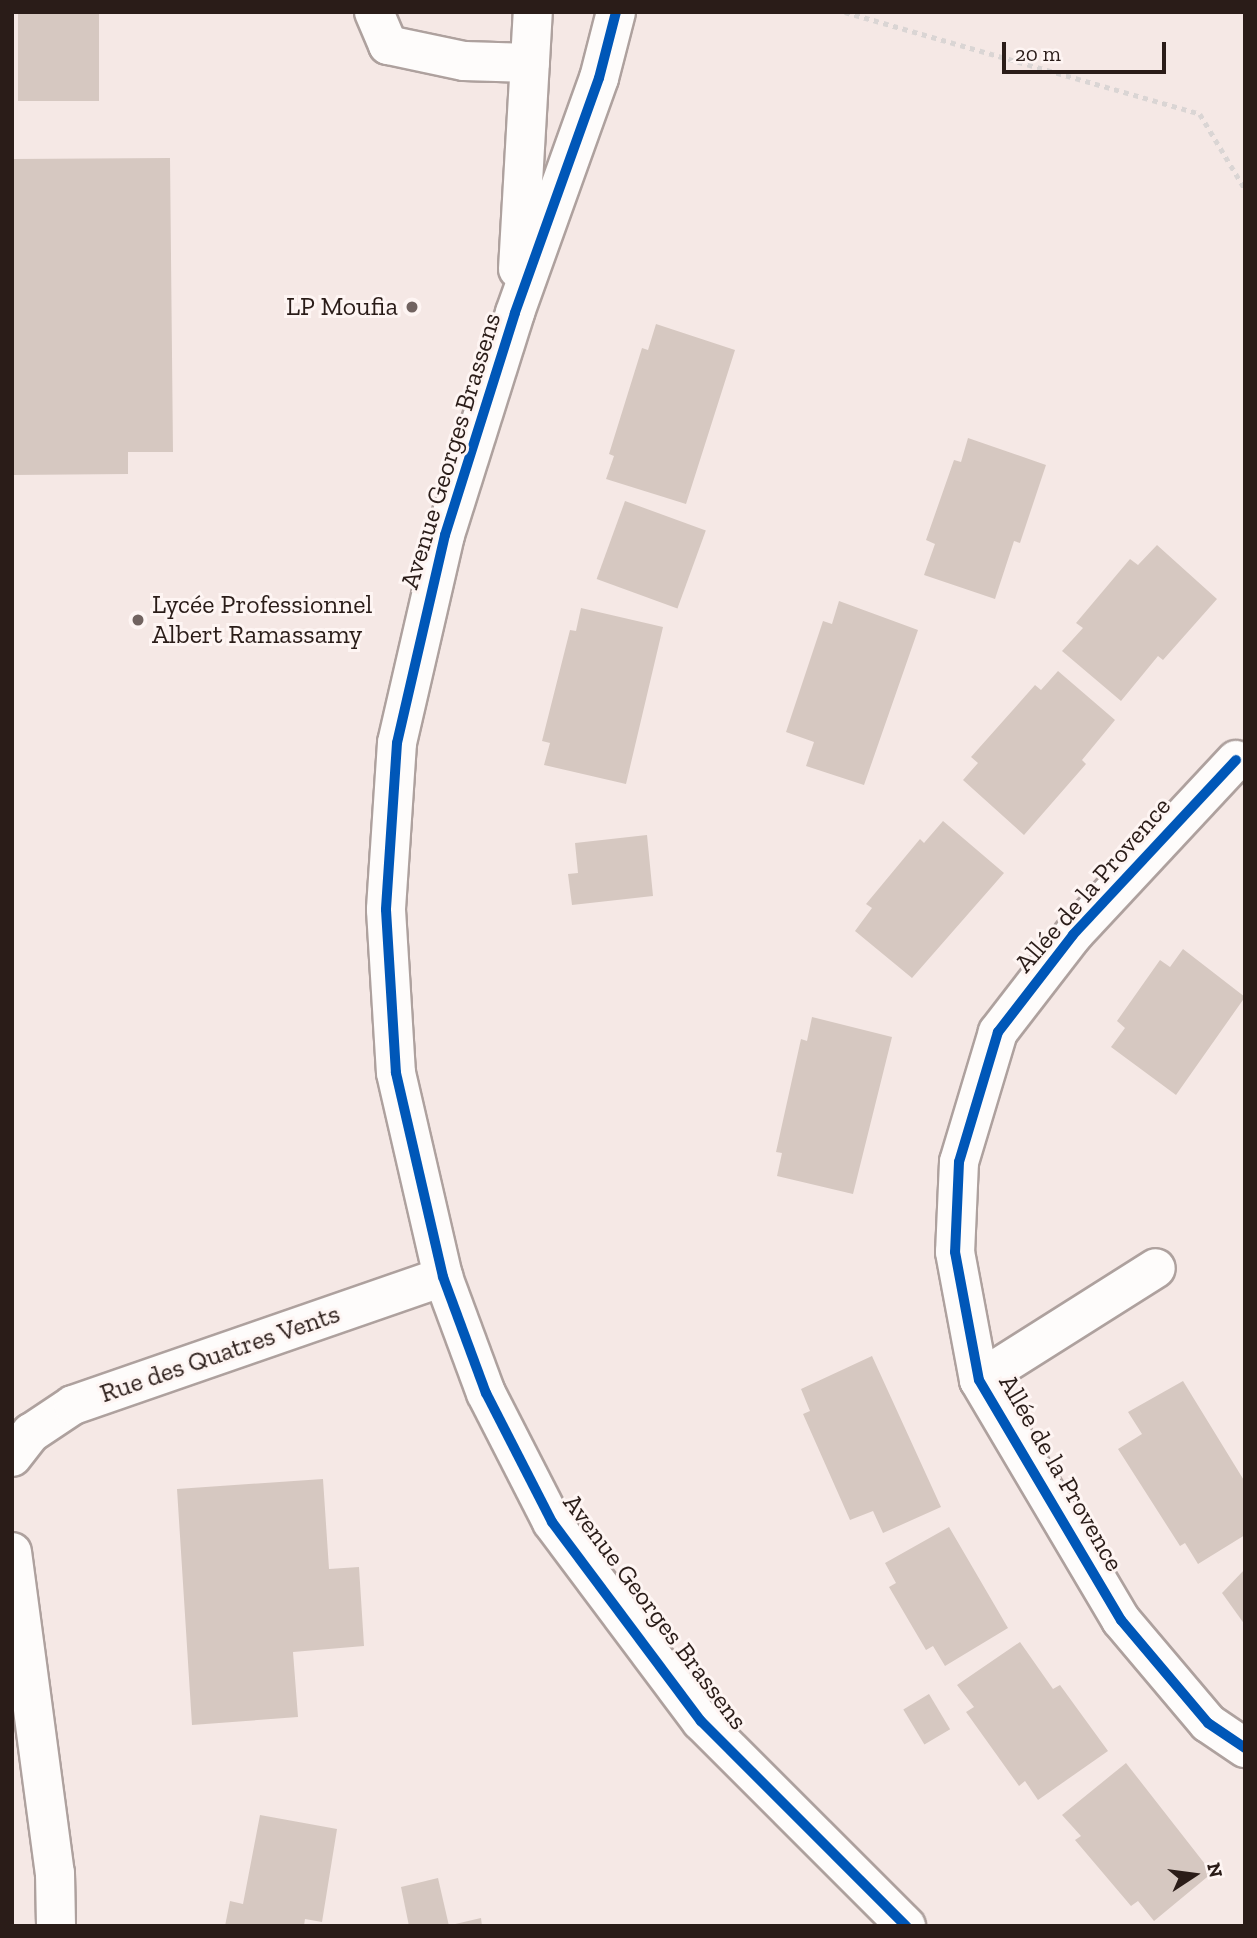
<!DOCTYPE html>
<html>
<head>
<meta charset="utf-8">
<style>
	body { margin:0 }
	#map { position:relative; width:1257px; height:1938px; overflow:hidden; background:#f5e8e5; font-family:"Zilla Slab",serif }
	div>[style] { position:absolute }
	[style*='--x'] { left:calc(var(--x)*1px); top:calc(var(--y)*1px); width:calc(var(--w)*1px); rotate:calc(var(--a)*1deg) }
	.building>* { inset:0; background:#d6c8c1; transform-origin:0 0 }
	.path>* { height:4.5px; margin-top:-2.25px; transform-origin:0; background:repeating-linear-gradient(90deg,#dad5d4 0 5px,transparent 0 10px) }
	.roads { filter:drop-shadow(2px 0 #aea19e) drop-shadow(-2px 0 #aea19e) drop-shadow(0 2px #aea19e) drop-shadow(0 -2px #aea19e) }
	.minor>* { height:38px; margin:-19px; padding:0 19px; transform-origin:19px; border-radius:19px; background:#fefcfb }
	.cycleway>* { height:10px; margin:-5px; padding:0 5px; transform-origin:5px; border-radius:5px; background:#0057b8 }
	.dots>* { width:19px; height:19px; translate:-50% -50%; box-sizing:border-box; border:4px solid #fef5f3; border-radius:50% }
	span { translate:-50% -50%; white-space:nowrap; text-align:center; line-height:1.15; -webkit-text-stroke:6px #fef5f3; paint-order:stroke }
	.poi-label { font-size:26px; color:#2a1c18 }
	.right { translate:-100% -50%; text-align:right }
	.left { translate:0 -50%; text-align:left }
	.street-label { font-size:26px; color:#2a1c18 }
	.frame { position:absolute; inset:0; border:14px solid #2a1c18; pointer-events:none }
	.north { position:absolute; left:1159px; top:1840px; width:70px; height:70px; -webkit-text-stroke:5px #fef5f3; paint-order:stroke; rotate:77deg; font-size:19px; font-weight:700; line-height:28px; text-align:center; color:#2a1c18 }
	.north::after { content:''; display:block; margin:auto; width:24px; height:32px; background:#2a1c18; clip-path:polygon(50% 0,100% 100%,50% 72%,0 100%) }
	.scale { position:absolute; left:1002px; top:42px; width:164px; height:32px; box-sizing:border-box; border:4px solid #2a1c18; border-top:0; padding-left:9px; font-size:21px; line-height:24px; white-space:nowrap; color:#2a1c18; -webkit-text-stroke:5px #fef5f3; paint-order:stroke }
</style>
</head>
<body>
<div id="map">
	<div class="building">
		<i style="left:18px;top:12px;width:81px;height:89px"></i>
		<i style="clip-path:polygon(170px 158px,173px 452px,128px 452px,128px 474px,12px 475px,12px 159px)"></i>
		<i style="clip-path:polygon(656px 324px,735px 350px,686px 504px,606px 479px,614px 456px,609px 454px,642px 348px,648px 350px)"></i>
		<i style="clip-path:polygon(968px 438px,1046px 465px,1020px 543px,1014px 541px,995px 599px,924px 575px,935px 544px,926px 540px,954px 460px,961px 462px)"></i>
		<i style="left:625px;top:501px;width:86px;height:83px;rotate:20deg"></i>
		<i style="clip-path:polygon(1157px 545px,1217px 599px,1163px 660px,1158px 656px,1121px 701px,1062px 651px,1083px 628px,1076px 623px,1130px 559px,1138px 565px)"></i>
		<i style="clip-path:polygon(839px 601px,918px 630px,864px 785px,806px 766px,814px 742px,786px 732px,823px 621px,832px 624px)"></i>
		<i style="clip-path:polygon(581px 608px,663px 627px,626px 784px,544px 765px,550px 743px,542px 741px,570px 630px,576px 631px)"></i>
		<i style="clip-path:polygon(1058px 671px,1115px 720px,1082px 760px,1086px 764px,1024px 835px,963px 780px,978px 763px,971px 757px,1035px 685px,1041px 690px)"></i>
		<i style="clip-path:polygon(943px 821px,1004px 873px,912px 978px,855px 931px,872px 908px,866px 904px,920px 839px,924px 843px)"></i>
		<i style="clip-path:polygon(647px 835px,653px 896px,572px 905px,568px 874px,578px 873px,575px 843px)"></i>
		<i style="clip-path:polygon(1183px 949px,1245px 997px,1176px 1095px,1111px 1047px,1125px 1028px,1117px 1021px,1160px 960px,1170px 967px)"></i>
		<i style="clip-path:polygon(812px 1017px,892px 1037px,853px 1194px,777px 1176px,782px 1153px,776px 1152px,801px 1039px,807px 1041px)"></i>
		<i style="clip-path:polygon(872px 1356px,941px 1507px,883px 1533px,873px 1511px,850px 1520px,803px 1414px,810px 1411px,801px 1389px)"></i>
		<i style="clip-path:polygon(1183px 1381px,1245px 1482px,1245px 1535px,1198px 1564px,1185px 1543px,1180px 1546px,1118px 1449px,1142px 1434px,1128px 1412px)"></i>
		<i style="clip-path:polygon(323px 1479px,329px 1569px,359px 1567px,364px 1646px,293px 1652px,298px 1717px,192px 1725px,177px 1489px)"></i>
		<i style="clip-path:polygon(949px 1527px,1008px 1628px,945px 1666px,933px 1646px,926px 1650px,889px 1587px,896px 1583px,885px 1563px)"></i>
		<i style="clip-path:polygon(1245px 1569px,1245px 1625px,1222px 1593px)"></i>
		<i style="clip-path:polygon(1020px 1642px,1053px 1689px,1060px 1685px,1108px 1751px,1038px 1800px,1025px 1781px,1019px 1786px,966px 1712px,974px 1707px,957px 1685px)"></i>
		<i style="left:929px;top:1694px;width:41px;height:30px;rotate:59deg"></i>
		<i style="clip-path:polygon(1126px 1763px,1212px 1873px,1154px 1921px,1138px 1901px,1131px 1906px,1075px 1840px,1081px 1836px,1062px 1815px)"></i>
		<i style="clip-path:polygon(260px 1815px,337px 1829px,322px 1922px,305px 1919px,304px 1926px,225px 1926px,230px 1901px,243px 1904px)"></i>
		<i style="clip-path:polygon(438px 1878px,449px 1926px,409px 1926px,401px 1887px)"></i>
		<i style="clip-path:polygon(481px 1918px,482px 1926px,451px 1926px,451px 1925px)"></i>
	</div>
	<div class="path">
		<i style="--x:845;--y:12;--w:369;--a:16"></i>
		<i style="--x:1200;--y:114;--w:87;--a:59"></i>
	</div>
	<div class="roads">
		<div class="minor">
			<i style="--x:374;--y:12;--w:36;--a:67"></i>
			<i style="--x:388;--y:45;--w:78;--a:11.9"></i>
			<i style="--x:464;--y:61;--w:66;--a:1.7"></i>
			<i style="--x:616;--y:12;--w:68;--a:104.4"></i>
			<i style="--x:599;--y:78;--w:250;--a:109.7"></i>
			<i style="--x:515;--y:313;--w:233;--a:107.5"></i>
			<i style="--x:445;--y:535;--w:213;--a:103"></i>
			<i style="--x:397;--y:743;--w:167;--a:93.8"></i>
			<i style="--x:386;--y:910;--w:163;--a:86.5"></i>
			<i style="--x:396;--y:1073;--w:209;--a:77"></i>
			<i style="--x:443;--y:1277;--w:124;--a:69.7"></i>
			<i style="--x:486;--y:1393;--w:145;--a:62.9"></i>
			<i style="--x:552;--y:1522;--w:249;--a:53.2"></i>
			<i style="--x:701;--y:1721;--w:290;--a:45"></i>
			<i style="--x:518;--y:269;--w:257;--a:-86.7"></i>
			<i style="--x:1236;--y:760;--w:239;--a:133"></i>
			<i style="--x:1073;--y:935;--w:123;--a:127.7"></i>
			<i style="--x:998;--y:1032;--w:136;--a:106.7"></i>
			<i style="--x:959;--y:1162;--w:90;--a:92.5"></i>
			<i style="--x:955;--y:1252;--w:130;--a:79.4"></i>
			<i style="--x:979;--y:1380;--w:279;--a:59.4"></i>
			<i style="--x:1121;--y:1620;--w:135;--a:49.8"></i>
			<i style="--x:1208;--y:1723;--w:45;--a:34"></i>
			<i style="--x:979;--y:1380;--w:209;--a:-32.3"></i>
			<i style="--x:12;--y:1457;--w:31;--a:-52"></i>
			<i style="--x:31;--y:1433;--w:50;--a:-33.7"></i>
			<i style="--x:73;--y:1405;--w:392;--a:-19.1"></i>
			<i style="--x:12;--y:1552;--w:324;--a:82.4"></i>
			<i style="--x:55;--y:1873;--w:53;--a:88.9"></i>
		</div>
	</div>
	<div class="cycleway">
		<i style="--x:616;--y:12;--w:68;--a:104.4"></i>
		<i style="--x:599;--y:78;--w:250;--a:109.7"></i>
		<i style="--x:515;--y:313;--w:233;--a:107.5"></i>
		<i style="--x:445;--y:535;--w:213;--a:103"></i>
		<i style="--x:397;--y:743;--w:167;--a:93.8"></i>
		<i style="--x:386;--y:910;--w:163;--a:86.5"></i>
		<i style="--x:396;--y:1073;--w:209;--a:77"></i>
		<i style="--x:443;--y:1277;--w:124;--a:69.7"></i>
		<i style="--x:486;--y:1393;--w:145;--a:62.9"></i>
		<i style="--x:552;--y:1522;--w:249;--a:53.2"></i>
		<i style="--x:701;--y:1721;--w:290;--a:45"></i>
		<i style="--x:1236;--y:760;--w:239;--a:133"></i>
		<i style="--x:1073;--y:935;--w:123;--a:127.7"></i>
		<i style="--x:998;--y:1032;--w:136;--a:106.7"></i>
		<i style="--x:959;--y:1162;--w:90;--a:92.5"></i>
		<i style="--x:955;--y:1252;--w:130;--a:79.4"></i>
		<i style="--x:979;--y:1380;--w:279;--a:59.4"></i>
		<i style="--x:1121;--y:1620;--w:135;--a:49.8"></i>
		<i style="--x:1208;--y:1723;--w:45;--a:34"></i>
	</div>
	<div class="dots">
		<i style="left:412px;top:307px;background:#716360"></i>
		<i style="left:138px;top:620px;background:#716360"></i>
	</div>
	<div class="poi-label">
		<span class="right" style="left:398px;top:307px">LP Moufia</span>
		<span class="left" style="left:152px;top:620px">Lycée Professionnel<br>Albert Ramassamy</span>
	</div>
	<div class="street-label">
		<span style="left:451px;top:451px;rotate:-73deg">Avenue Georges Brassens</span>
		<span style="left:1093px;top:885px;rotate:-49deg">Allée de la Provence</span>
		<span style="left:220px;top:1354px;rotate:-19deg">Rue des Quatres Vents</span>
		<span style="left:1061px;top:1473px;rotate:60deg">Allée de la Provence</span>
		<span style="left:655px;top:1612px;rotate:53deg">Avenue Georges Brassens</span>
	</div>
	<div class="frame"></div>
	<div class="north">N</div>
	<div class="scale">20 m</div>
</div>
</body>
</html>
